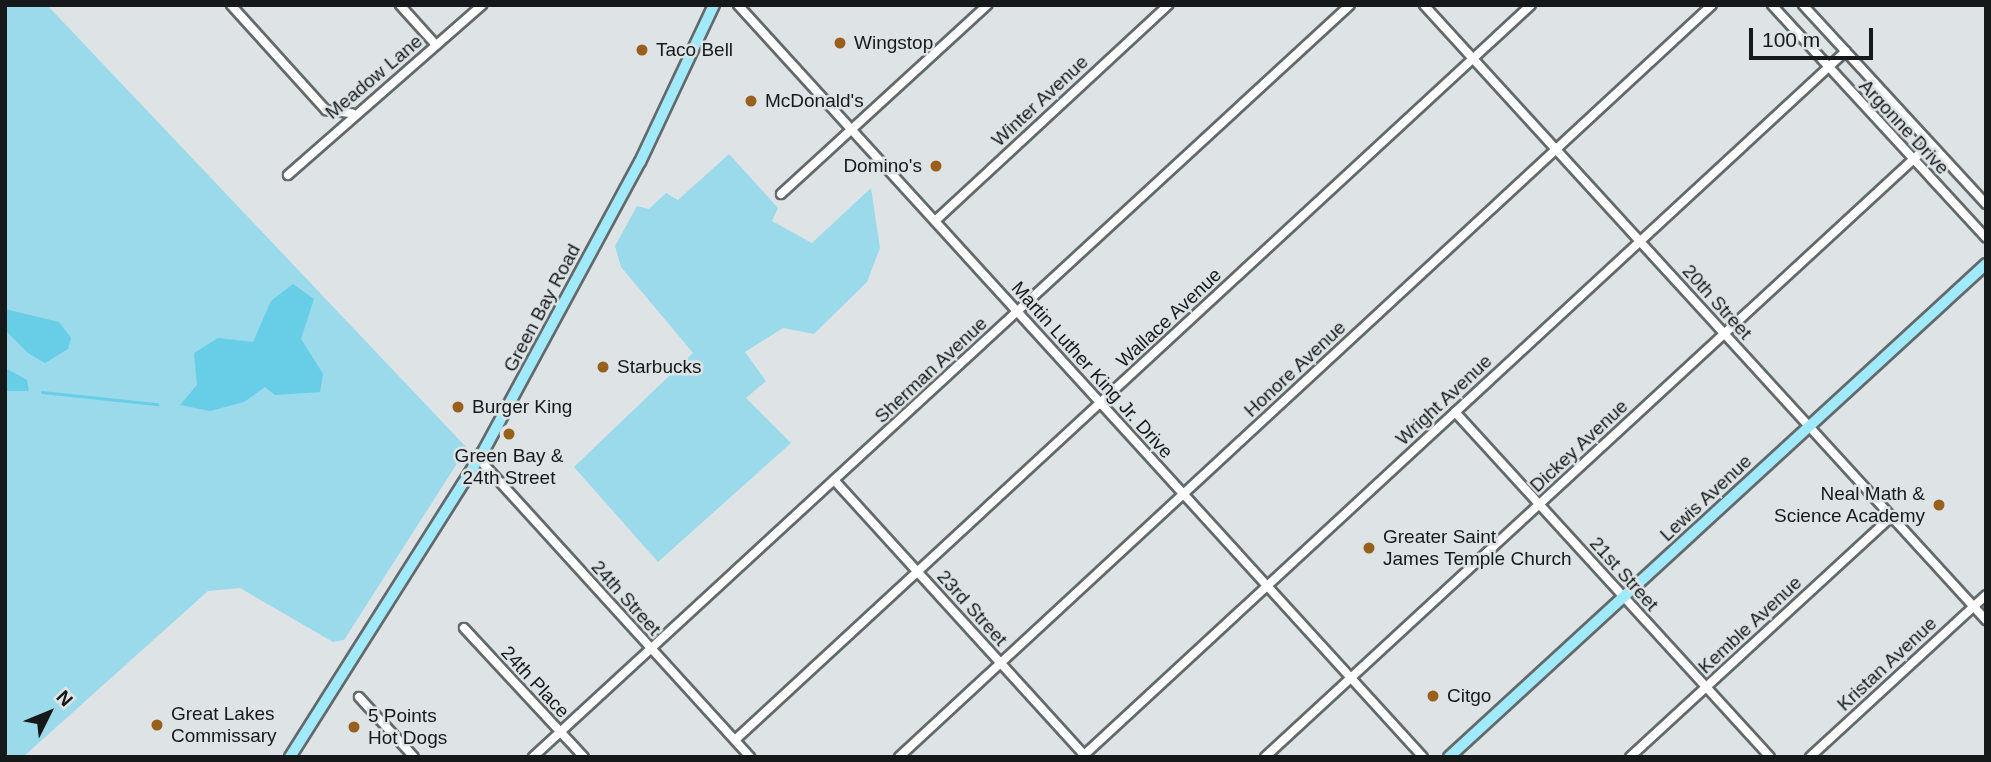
<!DOCTYPE html>
<html>
<head>
<meta charset="utf-8">
<style>
	body { margin:0 }
	#map { position:relative; width:1991px; height:762px; overflow:hidden; background:#dee4e6; font-family:Arial,sans-serif }
	div>[style] { position:absolute }
	[style*='--x'] { left:calc(var(--x)*1px); top:calc(var(--y)*1px); width:calc(var(--w)*1px); rotate:calc(var(--a)*1deg) }
	.green>* { inset:0; background:#9adaeb }
	.water>* { inset:0; background:#68cde6 }
	.stream>* { height:2.5px; margin:-1.25px; padding:0 1.25px; transform-origin:1.25px; border-radius:1.25px; background:#68cde6 }
	.roads { filter:drop-shadow(2px 0 #64696b) drop-shadow(-2px 0 #64696b) drop-shadow(0 2px #64696b) drop-shadow(0 -2px #64696b) }
	.minor>* { height:8px; margin:-4px; padding:0 4px; transform-origin:4px; border-radius:4px; background:#fff }
	.major>* { height:10px; margin:-5px; padding:0 5px; transform-origin:5px; border-radius:5px; background:#a1eafc }
	.dots>* { width:19px; height:19px; translate:-50% -50%; box-sizing:border-box; border:4px solid #dee4e6; border-radius:50% }
	span { translate:-50% -50%; white-space:nowrap; text-align:center; line-height:1.15; -webkit-text-stroke:5px #dee4e6; paint-order:stroke }
	.poi-label { font-size:19px; color:#161919 }
	.left { translate:0 -50%; text-align:left }
	.right { translate:-100% -50%; text-align:right }
	.street-label { font-size:19px; color:#161919 }
	.frame { position:absolute; inset:0; border:7px solid #161919; pointer-events:none }
	.north { position:absolute; left:14px; top:678px; width:70px; height:70px; -webkit-text-stroke:5px #dee4e6; paint-order:stroke; rotate:47deg; font-size:19px; font-weight:700; line-height:28px; text-align:center; color:#161919 }
	.north::after { content:''; display:block; margin:auto; width:24px; height:32px; background:#161919; clip-path:polygon(50% 0,100% 100%,50% 72%,0 100%) }
	.scale { position:absolute; left:1749px; top:28px; width:124px; height:32px; box-sizing:border-box; border:4px solid #161919; border-top:0; padding-left:9px; font-size:21px; line-height:24px; white-space:nowrap; color:#161919; -webkit-text-stroke:5px #dee4e6; paint-order:stroke }
</style>
</head>
<body>
<div id="map">
	<div class="green">
		<i style="clip-path:polygon(5px 5px,47px 5px,467px 448px,344px 640px,333px 642px,240px 588px,208px 591px,23px 757px,5px 757px)"></i>
		<i style="clip-path:polygon(729px 154px,778px 208px,772px 221px,812px 243px,871px 188px,880px 248px,867px 282px,814px 334px,783px 328px,745px 352px,766px 381px,746px 398px,791px 443px,658px 562px,574px 467px,693px 353px,621px 267px,615px 246px,637px 206px,649px 209px,666px 193px,678px 200px)"></i>
	</div>
	<div class="water">
		<i style="clip-path:polygon(293px 284px,314px 299px,301px 339px,323px 374px,320px 392px,275px 395px,265px 387px,244px 402px,210px 411px,180px 405px,197px 385px,194px 353px,218px 338px,253px 342px,271px 301px)"></i>
		<i style="clip-path:polygon(5px 309px,59px 322px,71px 338px,68px 349px,45px 363px,28px 353px,5px 330px)"></i>
		<i style="clip-path:polygon(5px 368px,27px 380px,29px 391px,5px 391px)"></i>
	</div>
	<div class="stream">
		<i style="--x:42;--y:392;--w:116;--a:6"></i>
	</div>
	<div class="roads">
		<div class="minor">
			<i style="--x:231;--y:5;--w:142;--a:47.9"></i>
			<i style="--x:326;--y:110;--w:26;--a:7"></i>
			<i style="--x:400;--y:5;--w:54;--a:48"></i>
			<i style="--x:738;--y:5;--w:1017;--a:47.67"></i>
			<i style="--x:1424;--y:5;--w:833;--a:47.58"></i>
			<i style="--x:1772;--y:5;--w:316;--a:47.4"></i>
			<i style="--x:1803;--y:5;--w:270;--a:47.4"></i>
			<i style="--x:288;--y:175;--w:258;--a:-41.2"></i>
			<i style="--x:781;--y:194;--w:280;--a:-42.5"></i>
			<i style="--x:935;--y:221;--w:318;--a:-42.8"></i>
			<i style="--x:1455;--y:412;--w:467;--a:47.6"></i>
			<i style="--x:479;--y:459;--w:403;--a:47.7"></i>
			<i style="--x:834;--y:480;--w:374;--a:47.7"></i>
			<i style="--x:464;--y:628;--w:176;--a:47.1"></i>
			<i style="--x:359;--y:697;--w:81;--a:47.5"></i>
			<i style="--x:735;--y:740;--w:1083;--a:-42.72"></i>
			<i style="--x:533;--y:757;--w:1110;--a:-42.63"></i>
			<i style="--x:899;--y:757;--w:1107;--a:-42.77"></i>
			<i style="--x:1082;--y:757;--w:1040;--a:-42.74"></i>
			<i style="--x:1265;--y:757;--w:904;--a:-42.67"></i>
			<i style="--x:1630;--y:757;--w:355;--a:-42.6"></i>
			<i style="--x:1810;--y:757;--w:239;--a:-42.6"></i>
		</div>
		<div class="major">
			<i style="--x:290;--y:757;--w:361;--a:-57.7"></i>
			<i style="--x:483;--y:452;--w:330;--a:-61.6"></i>
			<i style="--x:640;--y:162;--w:174;--a:-64.8"></i>
			<i style="--x:1449;--y:757;--w:729;--a:-42.55"></i>
		</div>
	</div>
	<div class="dots">
		<i style="left:840px;top:43px;background:#98601b"></i>
		<i style="left:642px;top:50px;background:#98601b"></i>
		<i style="left:751px;top:101px;background:#98601b"></i>
		<i style="left:936px;top:166px;background:#98601b"></i>
		<i style="left:603px;top:367px;background:#98601b"></i>
		<i style="left:458px;top:407px;background:#98601b"></i>
		<i style="left:509px;top:434px;background:#98601b"></i>
		<i style="left:1939px;top:505px;background:#98601b"></i>
		<i style="left:1369px;top:548px;background:#98601b"></i>
		<i style="left:1433px;top:696px;background:#98601b"></i>
		<i style="left:157px;top:725px;background:#98601b"></i>
		<i style="left:354px;top:727px;background:#98601b"></i>
	</div>
	<div class="poi-label">
		<span class="left" style="left:854px;top:43px">Wingstop</span>
		<span class="left" style="left:656px;top:50px">Taco Bell</span>
		<span class="left" style="left:765px;top:101px">McDonald's</span>
		<span class="right" style="left:922px;top:166px">Domino's</span>
		<span class="left" style="left:617px;top:367px">Starbucks</span>
		<span class="left" style="left:472px;top:407px">Burger King</span>
		<span style="left:509px;top:467px">Green Bay &amp;<br>24th Street</span>
		<span class="right" style="left:1925px;top:505px">Neal Math &amp;<br>Science Academy</span>
		<span class="left" style="left:1383px;top:548px">Greater Saint<br>James Temple Church</span>
		<span class="left" style="left:1447px;top:696px">Citgo</span>
		<span class="left" style="left:171px;top:725px">Great Lakes<br>Commissary</span>
		<span class="left" style="left:368px;top:727px">5 Points<br>Hot Dogs</span>
	</div>
	<div class="street-label">
		<span style="left:374px;top:77px;rotate:-40deg">Meadow Lane</span>
		<span style="left:1040px;top:101px;rotate:-43deg">Winter Avenue</span>
		<span style="left:1904px;top:127px;rotate:47deg">Argonne Drive</span>
		<span style="left:1717px;top:302px;rotate:48deg">20th Street</span>
		<span style="left:542px;top:308px;rotate:-62deg">Green Bay Road</span>
		<span style="left:1169px;top:318px;rotate:-43deg">Wallace Avenue</span>
		<span style="left:1295px;top:369px;rotate:-43deg">Honore Avenue</span>
		<span style="left:931px;top:370px;rotate:-43deg">Sherman Avenue</span>
		<span style="left:1092px;top:370px;rotate:48deg">Martin Luther King Jr. Drive</span>
		<span style="left:1444px;top:400px;rotate:-43deg">Wright Avenue</span>
		<span style="left:1579px;top:446px;rotate:-43deg">Dickey Avenue</span>
		<span style="left:1706px;top:498px;rotate:-43deg">Lewis Avenue</span>
		<span style="left:1624px;top:574px;rotate:48deg">21st Street</span>
		<span style="left:626px;top:598px;rotate:48deg">24th Street</span>
		<span style="left:972px;top:608px;rotate:48deg">23rd Street</span>
		<span style="left:1750px;top:625px;rotate:-43deg">Kemble Avenue</span>
		<span style="left:1887px;top:664px;rotate:-43deg">Kristan Avenue</span>
		<span style="left:535px;top:682px;rotate:47deg">24th Place</span>
	</div>
	<div class="frame"></div>
	<div class="north">N</div>
	<div class="scale">100 m</div>
</div>
</body>
</html>
